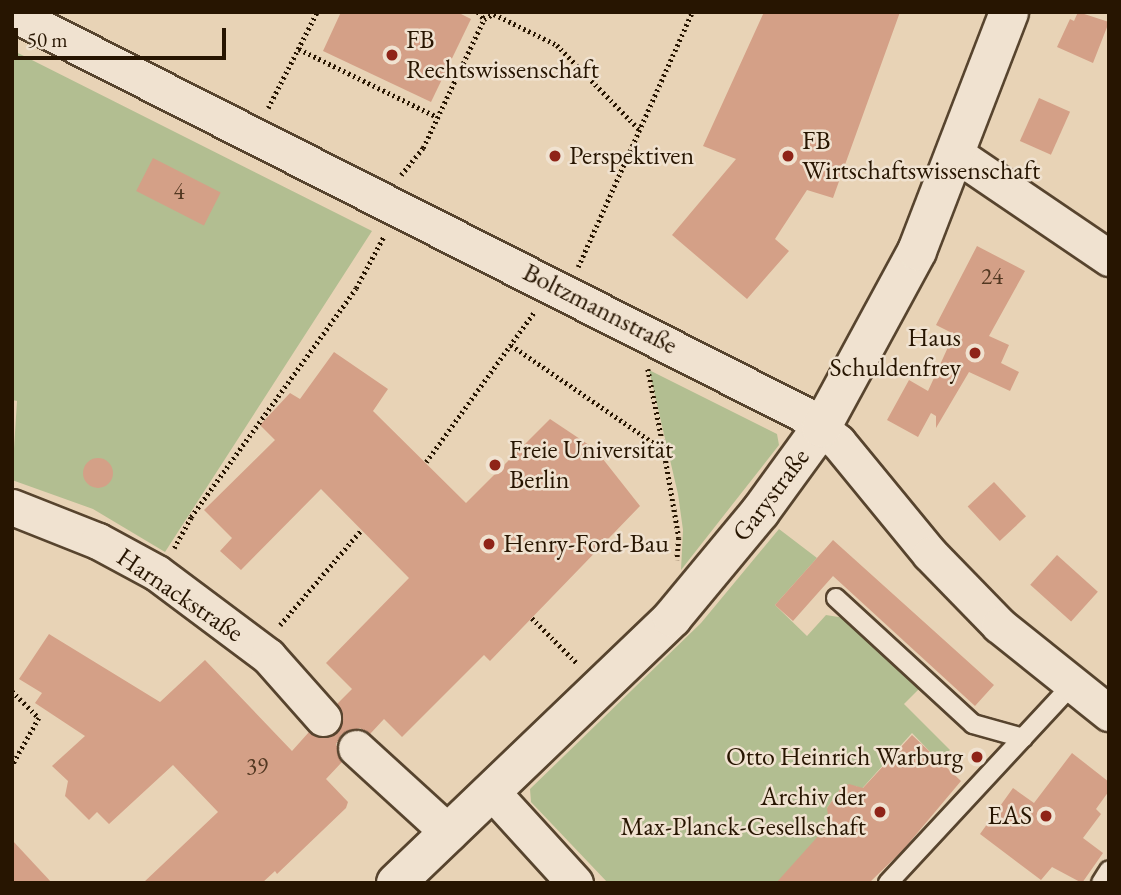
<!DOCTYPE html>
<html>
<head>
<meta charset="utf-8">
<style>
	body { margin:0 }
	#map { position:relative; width:1121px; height:895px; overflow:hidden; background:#e8d3b6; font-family:"EB Garamond",serif }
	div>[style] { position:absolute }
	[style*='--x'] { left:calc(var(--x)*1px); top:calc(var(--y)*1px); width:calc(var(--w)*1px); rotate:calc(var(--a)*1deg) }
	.green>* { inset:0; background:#b2be91 }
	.building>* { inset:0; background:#d4a087; transform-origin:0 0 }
	.round { border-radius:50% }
	.path>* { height:4.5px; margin-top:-2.25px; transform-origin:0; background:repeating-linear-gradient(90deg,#271501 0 2px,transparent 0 5.5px) }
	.roads { filter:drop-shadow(2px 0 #57442e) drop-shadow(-2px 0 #57442e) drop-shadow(0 2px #57442e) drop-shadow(0 -2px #57442e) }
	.service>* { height:18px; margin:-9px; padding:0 9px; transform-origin:9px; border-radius:9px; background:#f0e2d0 }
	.minor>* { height:35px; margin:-17.5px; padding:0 17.5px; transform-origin:17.5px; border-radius:17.5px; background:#f0e2d0 }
	.tertiary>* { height:38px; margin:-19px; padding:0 19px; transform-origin:19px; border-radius:19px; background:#f0e2d0 }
	.dots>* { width:19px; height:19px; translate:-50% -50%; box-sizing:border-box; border:4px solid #f0e2d0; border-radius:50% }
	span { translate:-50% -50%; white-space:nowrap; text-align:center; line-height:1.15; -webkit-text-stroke:5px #f0e2d0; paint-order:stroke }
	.number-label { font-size:23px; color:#523822 }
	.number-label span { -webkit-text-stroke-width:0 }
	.poi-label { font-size:26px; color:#271501 }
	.left { translate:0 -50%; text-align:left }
	.right { translate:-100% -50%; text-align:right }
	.street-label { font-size:26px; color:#271501 }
	.frame { position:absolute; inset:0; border:14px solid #271501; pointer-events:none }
	.scale { position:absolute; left:14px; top:28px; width:212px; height:32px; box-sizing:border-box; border:4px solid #271501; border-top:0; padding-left:9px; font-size:21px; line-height:24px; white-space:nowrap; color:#271501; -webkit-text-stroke:5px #f0e2d0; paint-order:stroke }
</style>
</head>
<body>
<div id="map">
	<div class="green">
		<i style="clip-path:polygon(12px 50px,372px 231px,165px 552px,93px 509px,12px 480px,17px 401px,12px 400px)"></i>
		<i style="clip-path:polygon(649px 370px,777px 434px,779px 445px,681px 570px,683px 530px,678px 494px)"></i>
		<i style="clip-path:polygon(779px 529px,817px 558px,775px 605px,807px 636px,826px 615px,857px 620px,925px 683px,904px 704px,950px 750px,939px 761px,912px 733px,858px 793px,857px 786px,841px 788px,827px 808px,835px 818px,792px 883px,608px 883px,531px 802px,530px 789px,701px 623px)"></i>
	</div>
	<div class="building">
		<i style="clip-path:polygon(341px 12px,457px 12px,471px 19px,431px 102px,323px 51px)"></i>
		<i style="clip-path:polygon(764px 12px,900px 12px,833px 198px,807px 190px,775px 239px,789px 251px,747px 299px,672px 235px,736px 159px,703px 146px)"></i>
		<i style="clip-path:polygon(1078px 12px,1109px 22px,1093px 63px,1057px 47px,1070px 19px,1074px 21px)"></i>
		<i style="left:1039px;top:98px;width:34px;height:47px;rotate:24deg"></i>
		<i style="left:153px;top:158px;width:76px;height:37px;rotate:27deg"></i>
		<i style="clip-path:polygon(977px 246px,1025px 271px,989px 336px,1009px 345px,1001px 363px,1019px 372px,1010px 391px,969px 372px,936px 428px,936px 416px,931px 413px,918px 437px,887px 420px,909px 380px,928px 391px,954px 334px,936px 325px)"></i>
		<i style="clip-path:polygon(334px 352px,388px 389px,373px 411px,466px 503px,550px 419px,595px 449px,640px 506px,490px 661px,484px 655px,402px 737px,384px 719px,370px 734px,360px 728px,342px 734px,336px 744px,342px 762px,326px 779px,348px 802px,346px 808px,277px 874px,275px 871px,262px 883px,143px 883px,218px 812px,173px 765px,109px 824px,97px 812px,89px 820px,65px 796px,68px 781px,52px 766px,85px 736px,35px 703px,42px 693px,19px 679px,49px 634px,160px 702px,205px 660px,292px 751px,309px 732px,326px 738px,337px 733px,343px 715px,337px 704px,352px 689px,326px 663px,409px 578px,321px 489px,241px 570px,220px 551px,232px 538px,204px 510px,275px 440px,260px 425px,290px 393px,300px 399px)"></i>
		<i class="round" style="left:83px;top:458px;width:30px;height:30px"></i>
		<i style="left:994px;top:482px;width:47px;height:36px;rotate:47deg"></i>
		<i style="clip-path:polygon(833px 540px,994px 685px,975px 706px,833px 576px,793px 621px,775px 605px)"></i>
		<i style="left:1057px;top:555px;width:55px;height:40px;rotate:42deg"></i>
		<i style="clip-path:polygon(912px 735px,961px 781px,903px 850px,869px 883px,776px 883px,829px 824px,827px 808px,841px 788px,849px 784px,863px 788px)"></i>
		<i style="clip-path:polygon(1072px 753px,1109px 782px,1109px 791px,1096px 809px,1101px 814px,1083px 838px,1103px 853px,1082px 883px,1052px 867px,1041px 880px,980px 834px,1013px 788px,1034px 803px)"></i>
		<i style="clip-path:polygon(12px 840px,52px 883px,12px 883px)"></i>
	</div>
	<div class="path">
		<i style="--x:478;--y:12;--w:9;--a:49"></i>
		<i style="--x:494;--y:14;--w:70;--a:26.2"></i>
		<i style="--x:557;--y:45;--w:117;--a:45.7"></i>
		<i style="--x:299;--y:49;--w:152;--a:26.2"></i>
		<i style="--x:268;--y:108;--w:108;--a:-63"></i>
		<i style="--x:401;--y:175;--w:35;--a:-51"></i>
		<i style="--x:423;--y:148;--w:143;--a:-64.7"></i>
		<i style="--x:484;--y:19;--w:10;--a:-29"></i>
		<i style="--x:578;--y:267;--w:279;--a:-65.9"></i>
		<i style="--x:511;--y:345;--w:186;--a:34.5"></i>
		<i style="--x:664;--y:450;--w:89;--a:80.3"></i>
		<i style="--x:679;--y:538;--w:22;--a:95"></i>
		<i style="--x:648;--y:369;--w:83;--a:78.8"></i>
		<i style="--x:426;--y:462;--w:185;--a:-54.2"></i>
		<i style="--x:174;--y:548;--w:35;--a:-61"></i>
		<i style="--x:191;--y:517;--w:282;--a:-54.2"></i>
		<i style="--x:356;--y:288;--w:59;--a:-61.7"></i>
		<i style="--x:532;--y:618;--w:64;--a:45"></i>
		<i style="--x:280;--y:625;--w:125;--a:-49.5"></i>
		<i style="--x:12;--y:691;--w:38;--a:45"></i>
		<i style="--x:39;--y:718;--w:55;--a:119.4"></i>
	</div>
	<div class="roads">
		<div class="service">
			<i style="--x:836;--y:598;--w:186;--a:42.6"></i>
			<i style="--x:973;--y:724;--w:52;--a:15.6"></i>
			<i style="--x:888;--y:883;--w:270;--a:-47.1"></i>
			<i style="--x:1101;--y:883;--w:15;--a:-58"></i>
		</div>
		<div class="minor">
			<i style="--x:12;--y:13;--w:887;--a:26.88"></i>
			<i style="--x:803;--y:414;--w:45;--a:38.7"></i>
			<i style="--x:838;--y:442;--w:145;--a:50.6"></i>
			<i style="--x:930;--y:554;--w:99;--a:45.8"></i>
			<i style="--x:999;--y:625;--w:141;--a:38.7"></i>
			<i style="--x:956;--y:154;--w:185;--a:34.2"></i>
			<i style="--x:12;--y:507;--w:92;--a:21.6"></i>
			<i style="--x:98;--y:541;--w:67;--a:28.5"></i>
			<i style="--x:157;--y:573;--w:139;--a:36.8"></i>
			<i style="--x:268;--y:656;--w:83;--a:48.4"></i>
			<i style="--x:356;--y:748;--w:126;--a:42.4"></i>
			<i style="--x:492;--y:792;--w:123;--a:47.6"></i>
		</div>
		<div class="tertiary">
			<i style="--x:396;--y:883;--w:383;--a:-43.8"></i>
			<i style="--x:672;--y:618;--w:138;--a:-50.3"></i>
			<i style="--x:760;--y:512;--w:104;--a:-54"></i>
			<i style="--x:821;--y:428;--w:201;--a:-61.5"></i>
			<i style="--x:917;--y:251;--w:256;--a:-68.9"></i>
		</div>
	</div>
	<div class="dots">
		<i style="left:392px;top:55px;background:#8f2418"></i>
		<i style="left:555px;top:156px;background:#8f2418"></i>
		<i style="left:788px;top:156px;background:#8f2418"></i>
		<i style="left:975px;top:353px;background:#8f2418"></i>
		<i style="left:495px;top:465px;background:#8f2418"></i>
		<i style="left:489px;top:544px;background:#8f2418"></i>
		<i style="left:977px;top:757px;background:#8f2418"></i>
		<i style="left:880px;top:812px;background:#8f2418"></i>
		<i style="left:1046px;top:816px;background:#8f2418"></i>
	</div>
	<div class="number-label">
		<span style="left:179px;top:191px">4</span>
		<span style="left:992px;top:276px">24</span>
		<span style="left:257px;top:766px">39</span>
	</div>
	<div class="poi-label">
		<span class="left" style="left:406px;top:55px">FB<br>Rechtswissenschaft</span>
		<span class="left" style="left:802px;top:156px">FB<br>Wirtschaftswissenschaft</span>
		<span class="left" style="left:569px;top:156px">Perspektiven</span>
		<span class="right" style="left:961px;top:353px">Haus<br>Schuldenfrey</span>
		<span class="left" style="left:509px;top:465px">Freie Universität<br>Berlin</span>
		<span class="left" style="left:503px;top:544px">Henry-Ford-Bau</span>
		<span class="right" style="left:963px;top:757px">Otto Heinrich Warburg</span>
		<span class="right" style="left:866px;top:812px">Archiv der<br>Max-Planck-Gesellschaft</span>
		<span class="right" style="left:1032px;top:816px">EAS</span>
	</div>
	<div class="street-label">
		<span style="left:600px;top:309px;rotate:27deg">Boltzmannstraße</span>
		<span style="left:771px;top:495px;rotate:-53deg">Garystraße</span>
		<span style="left:180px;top:595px;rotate:34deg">Harnackstraße</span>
	</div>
	<div class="frame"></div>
	<div class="scale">50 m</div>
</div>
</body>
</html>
